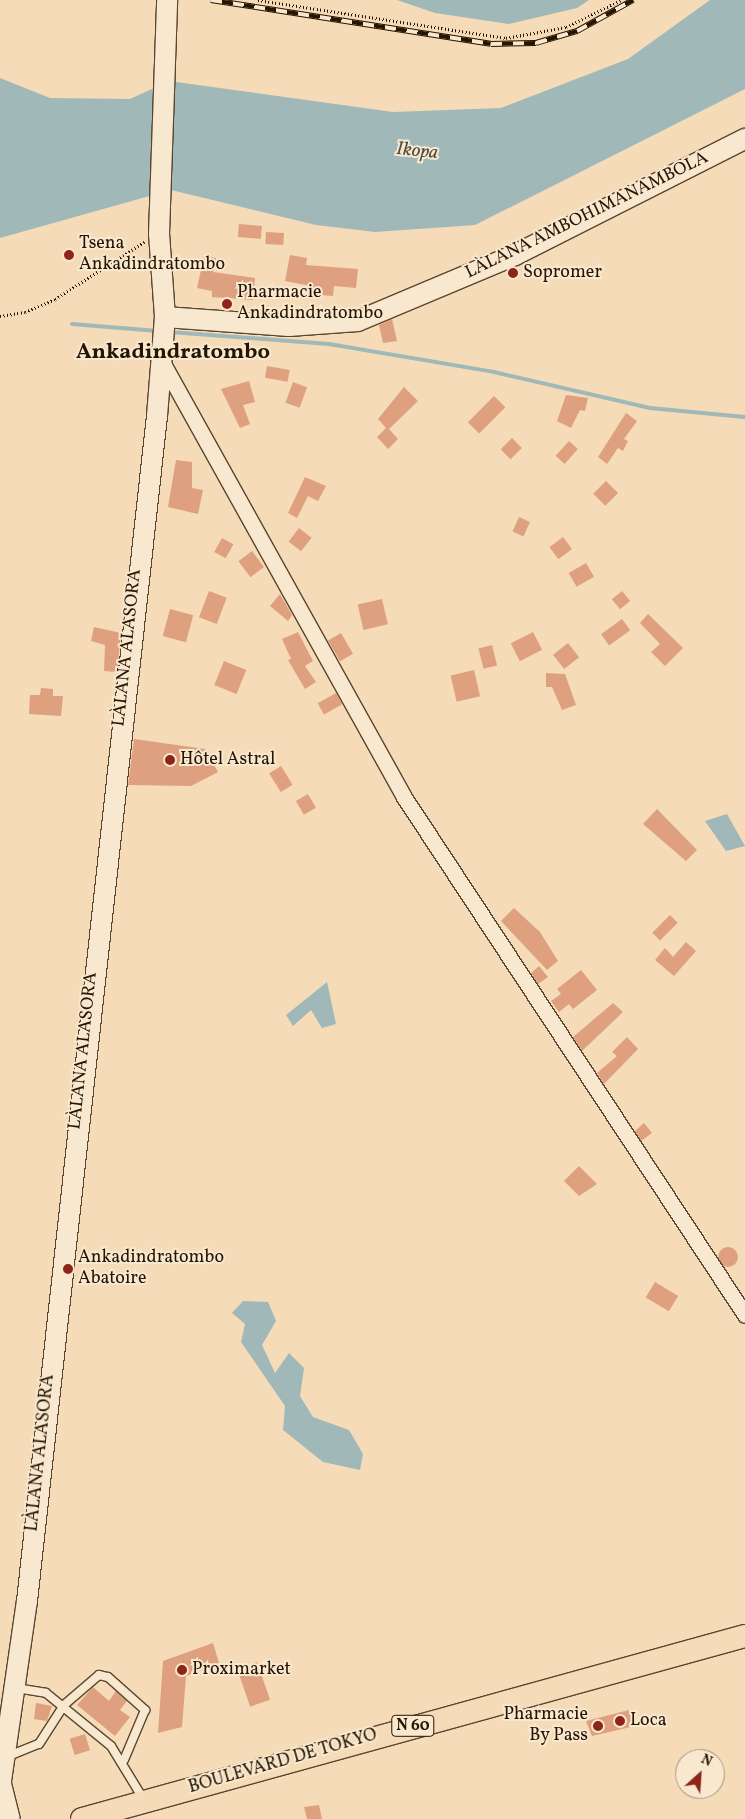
<!DOCTYPE html>
<html>
<head>
<meta charset="utf-8">
<style>
	body { margin:0 }
	#map { position:relative; width:745px; height:1819px; overflow:hidden; background:#f5dbb7; font-family:Vollkorn,serif }
	div>[style] { position:absolute }
	[style*='--x'] { left:calc(var(--x)*1px); top:calc(var(--y)*1px); width:calc(var(--w)*1px); rotate:calc(var(--a)*1deg) }
	.water>* { inset:0; background:#a0b9b8 }
	.stream>* { height:4px; margin:-2px; padding:0 2px; transform-origin:2px; border-radius:2px; background:#a0b9b8 }
	.building>* { inset:0; background:#dfa07f; transform-origin:0 0 }
	.round { border-radius:50% }
	.path>* { height:2.5px; margin-top:-1.25px; transform-origin:0; background:repeating-linear-gradient(90deg,#261500 0 1px,transparent 0 3.5px) }
	.roads { filter:drop-shadow(1px 0 #5a462e) drop-shadow(-1px 0 #5a462e) drop-shadow(0 1px #5a462e) drop-shadow(0 -1px #5a462e) }
	.lane>* { height:8px; margin:-4px; padding:0 4px; transform-origin:4px; border-radius:4px; background:#f8e8d0 }
	.street>* { height:15px; margin:-7.5px; padding:0 7.5px; transform-origin:7.5px; border-radius:7.5px; background:#f8e8d0 }
	.secondary>* { height:20px; margin:-10px; padding:0 10px; transform-origin:10px; border-radius:10px; background:#f8e8d0 }
	.primary>* { height:22px; margin:-11px; padding:0 11px; transform-origin:11px; border-radius:11px; background:#f5dbb7 }
	.rail>* { height:5.5px; margin-top:-2.75px; transform-origin:0; background:repeating-linear-gradient(90deg,#f8e8d0 0 11px,#261500 0 22px); box-sizing:border-box; border-block:1px solid #261500 }
	.dots>* { width:14px; height:14px; translate:-50% -50%; box-sizing:border-box; border:2px solid #f8e8d0; border-radius:50% }
	span { translate:-50% -50%; white-space:nowrap; text-align:center; line-height:1.15; -webkit-text-stroke:4px #f8e8d0; paint-order:stroke }
	.shield-label span { padding:1px 4px; background:#f8e8d0; border:1px solid; border-radius:4px; -webkit-text-stroke-width:0 }
	.shield-label { font-size:16px; color:#261500; font-weight:700 }
	.street-label { font-size:18px; color:#261500 }
	.poi-label { font-size:18px; color:#261500 }
	.left { translate:0 -50%; text-align:left }
	.right { translate:-100% -50%; text-align:right }
	.water-label { font-size:19px; color:#514e40; font-style:italic }
	.district-label { font-size:22px; color:#261500; font-weight:700 }
	.north { position:absolute; left:675px; top:1749px; width:50px; height:50px; box-sizing:border-box; background:#f8e8d0; border:1px solid #a4947d; border-radius:50%; rotate:26deg; font-size:14px; font-weight:700; line-height:20px; text-align:center; color:#261500 }
	.north::after { content:''; display:block; margin:auto; width:18px; height:22px; background:#8f2418; clip-path:polygon(50% 0,100% 100%,50% 72%,0 100%) }
</style>
</head>
<body>
<div id="map">
	<div class="water">
		<i style="clip-path:polygon(397px 0,589px 0,577px 8px,509px 24px,435px 13px)"></i>
		<i style="clip-path:polygon(710px 0,745px 0,745px 89px,475px 225px,375px 232px,316px 225px,171px 190px,0 238px,0 78px,50px 98px,130px 99px,169px 81px,393px 112px,501px 108px,628px 59px)"></i>
		<i style="clip-path:polygon(727px 814px,745px 846px,726px 851px,705px 821px)"></i>
		<i style="clip-path:polygon(327px 982px,336px 1024px,322px 1028px,311px 1010px,293px 1026px,286px 1015px)"></i>
		<i style="clip-path:polygon(243px 1301px,268px 1302px,276px 1321px,262px 1345px,275px 1373px,289px 1353px,304px 1368px,300px 1396px,313px 1417px,349px 1430px,363px 1454px,360px 1470px,323px 1462px,283px 1430px,285px 1406px,241px 1342px,245px 1324px,232px 1313px)"></i>
	</div>
	<div class="stream">
		<i style="--x:72;--y:324;--w:86;--a:4.7"></i>
		<i style="--x:170;--y:332;--w:159;--a:4.3"></i>
		<i style="--x:329;--y:344;--w:167;--a:9.6"></i>
		<i style="--x:494;--y:372;--w:160;--a:13"></i>
		<i style="--x:650;--y:408;--w:95;--a:5.4"></i>
	</div>
	<div class="building">
		<i style="left:239px;top:224px;width:23px;height:13px;rotate:5deg"></i>
		<i style="left:266px;top:232px;width:18px;height:12px;rotate:3deg"></i>
		<i style="clip-path:polygon(290px 255px,307px 258px,306px 265px,358px 269px,356px 288px,334px 286px,333px 296px,311px 294px,311px 286px,285px 281px)"></i>
		<i style="clip-path:polygon(204px 256px,216px 258px,213px 272px,255px 278px,253px 300px,212px 297px,212px 291px,197px 288px)"></i>
		<i style="clip-path:polygon(392px 319px,397px 341px,383px 343px,379px 325px)"></i>
		<i style="left:267px;top:366px;width:23px;height:12px;rotate:10deg"></i>
		<i style="clip-path:polygon(249px 381px,255px 402px,243px 405px,250px 424px,240px 428px,221px 389px)"></i>
		<i style="left:293px;top:382px;width:15px;height:22px;rotate:20deg"></i>
		<i style="clip-path:polygon(404px 387px,418px 401px,389px 429px,398px 439px,388px 449px,377px 437px,386px 428px,378px 419px)"></i>
		<i style="clip-path:polygon(566px 395px,588px 398px,585px 411px,580px 410px,571px 428px,557px 421px)"></i>
		<i style="left:494px;top:396px;width:16px;height:37px;rotate:45deg"></i>
		<i style="clip-path:polygon(626px 413px,637px 421px,624px 439px,628px 441px,623px 451px,618px 448px,607px 464px,598px 457px)"></i>
		<i style="left:512px;top:438px;width:14px;height:16px;rotate:45deg"></i>
		<i style="left:569px;top:441px;width:12px;height:20px;rotate:42deg"></i>
		<i style="clip-path:polygon(176px 460px,192px 462px,192px 488px,203px 490px,198px 514px,168px 507px)"></i>
		<i style="clip-path:polygon(305px 477px,326px 486px,318px 501px,308px 496px,297px 518px,288px 513px)"></i>
		<i style="left:606px;top:481px;width:17px;height:18px;rotate:45deg"></i>
		<i style="left:519px;top:517px;width:12px;height:16px;rotate:24deg"></i>
		<i style="left:299px;top:528px;width:16px;height:17px;rotate:38deg"></i>
		<i style="left:563px;top:537px;width:15px;height:17px;rotate:53deg"></i>
		<i style="left:222px;top:538px;width:13px;height:16px;rotate:29deg"></i>
		<i style="left:252px;top:551px;width:20px;height:17px;rotate:53deg"></i>
		<i style="left:586px;top:563px;width:16px;height:20px;rotate:60deg"></i>
		<i style="left:209px;top:591px;width:19px;height:28px;rotate:21deg"></i>
		<i style="left:622px;top:591px;width:13px;height:13px;rotate:51deg"></i>
		<i style="clip-path:polygon(280px 594px,292px 615px,288px 621px,270px 606px)"></i>
		<i style="left:382px;top:599px;width:26px;height:25px;rotate:77deg"></i>
		<i style="left:170px;top:609px;width:24px;height:28px;rotate:15deg"></i>
		<i style="clip-path:polygon(648px 614px,683px 648px,665px 666px,651px 652px,660px 644px,640px 623px)"></i>
		<i style="left:622px;top:619px;width:14px;height:26px;rotate:54deg"></i>
		<i style="clip-path:polygon(94px 627px,121px 633px,117px 672px,104px 671px,105px 645px,91px 641px)"></i>
		<i style="clip-path:polygon(298px 632px,313px 661px,305px 666px,316px 682px,305px 689px,288px 660px,291px 659px,282px 639px)"></i>
		<i style="left:533px;top:632px;width:20px;height:25px;rotate:63deg"></i>
		<i style="left:341px;top:633px;width:24px;height:15px;rotate:60deg"></i>
		<i style="left:568px;top:643px;width:18px;height:19px;rotate:52deg"></i>
		<i style="left:492px;top:645px;width:21px;height:14px;rotate:76deg"></i>
		<i style="left:224px;top:661px;width:24px;height:26px;rotate:22deg"></i>
		<i style="left:474px;top:670px;width:27px;height:24px;rotate:77deg"></i>
		<i style="clip-path:polygon(546px 673px,565px 674px,576px 705px,562px 710px,552px 687px,546px 687px)"></i>
		<i style="clip-path:polygon(41px 688px,53px 689px,53px 696px,63px 696px,61px 716px,29px 714px,30px 695px,40px 695px)"></i>
		<i style="left:336px;top:693px;width:13px;height:21px;rotate:61deg"></i>
		<i style="clip-path:polygon(134px 739px,205px 749px,218px 772px,191px 786px,128px 785px)"></i>
		<i style="left:281px;top:766px;width:22px;height:14px;rotate:58deg"></i>
		<i style="left:308px;top:794px;width:16px;height:14px;rotate:60deg"></i>
		<i style="clip-path:polygon(657px 809px,697px 850px,686px 861px,643px 824px)"></i>
		<i style="clip-path:polygon(514px 908px,540px 932px,558px 961px,547px 970px,501px 921px)"></i>
		<i style="left:670px;top:915px;width:11px;height:25px;rotate:45deg"></i>
		<i style="clip-path:polygon(686px 942px,696px 951px,674px 976px,655px 960px,665px 948px,673px 957px)"></i>
		<i style="clip-path:polygon(539px 966px,548px 977px,538px 984px,531px 973px)"></i>
		<i style="clip-path:polygon(581px 970px,597px 990px,573px 1009px,569px 1004px,559px 1012px,551px 1001px,561px 994px,557px 989px)"></i>
		<i style="clip-path:polygon(613px 1003px,623px 1012px,582px 1051px,573px 1037px)"></i>
		<i style="clip-path:polygon(627px 1037px,638px 1049px,604px 1084px,597px 1073px,617px 1056px,612px 1052px)"></i>
		<i style="clip-path:polygon(644px 1123px,652px 1133px,641px 1141px,635px 1131px)"></i>
		<i style="clip-path:polygon(579px 1166px,597px 1184px,579px 1196px,564px 1181px)"></i>
		<i class="round" style="left:718px;top:1247px;width:20px;height:20px"></i>
		<i style="left:655px;top:1282px;width:27px;height:18px;rotate:31deg"></i>
		<i style="clip-path:polygon(213px 1643px,219px 1663px,186px 1676px,182px 1727px,158px 1733px,163px 1661px)"></i>
		<i style="left:257px;top:1662px;width:40px;height:21px;rotate:71deg"></i>
		<i style="clip-path:polygon(93px 1687px,109px 1701px,116px 1691px,127px 1701px,120px 1710px,130px 1717px,115px 1736px,77px 1705px)"></i>
		<i style="clip-path:polygon(36px 1703px,52px 1706px,47px 1721px,34px 1719px)"></i>
		<i style="clip-path:polygon(629px 1710px,635px 1726px,592px 1736px,586px 1721px)"></i>
		<i style="left:85px;top:1734px;width:17px;height:16px;rotate:73deg"></i>
		<i style="clip-path:polygon(319px 1805px,322px 1819px,307px 1819px,304px 1807px)"></i>
	</div>
	<div class="path">
		<i style="--x:258;--y:0;--w:251;--a:8.7"></i>
		<i style="--x:506;--y:38;--w:61;--a:-10.4"></i>
		<i style="--x:566;--y:27;--w:61;--a:-26.1"></i>
		<i style="--x:0;--y:316;--w:25;--a:-9"></i>
		<i style="--x:25;--y:312;--w:33;--a:-23"></i>
		<i style="--x:55;--y:299;--w:106;--a:-32.6"></i>
	</div>
	<div class="roads">
		<div class="lane">
			<i style="--x:16;--y:1688;--w:30;--a:9"></i>
			<i style="--x:46;--y:1693;--w:84;--a:39.2"></i>
			<i style="--x:111;--y:1746;--w:63;--a:58.6"></i>
			<i style="--x:6;--y:1757;--w:35;--a:-22"></i>
			<i style="--x:39;--y:1744;--w:46;--a:-57.3"></i>
			<i style="--x:64;--y:1705;--w:46;--a:-40.6"></i>
			<i style="--x:99;--y:1675;--w:9;--a:13"></i>
			<i style="--x:108;--y:1677;--w:50;--a:41.7"></i>
			<i style="--x:145;--y:1710;--w:54;--a:112.8"></i>
		</div>
		<div class="street">
			<i style="--x:161;--y:360;--w:500;--a:60.92"></i>
			<i style="--x:404;--y:797;--w:620;--a:56.64"></i>
		</div>
		<div class="secondary">
			<i style="--x:165;--y:317;--w:124;--a:4.2"></i>
			<i style="--x:289;--y:326;--w:69;--a:-4.1"></i>
			<i style="--x:358;--y:321;--w:170;--a:-22.8"></i>
			<i style="--x:515;--y:255;--w:258;--a:-26.8"></i>
			<i style="--x:1;--y:1784;--w:36;--a:76"></i>
			<i style="--x:0;--y:1788;--w:189;--a:-81.8"></i>
			<i style="--x:27;--y:1601;--w:1192;--a:-83.74"></i>
			<i style="--x:157;--y:416;--w:99;--a:-85.4"></i>
			<i style="--x:165;--y:317;--w:83;--a:-94.1"></i>
			<i style="--x:159;--y:234;--w:234;--a:-88"></i>
		</div>
		<div class="primary">
			<i style="--x:82;--y:1819;--w:688;--a:-15.43"></i>
		</div>
	</div>
	<div class="rail">
		<i style="--x:211;--y:0;--w:283;--a:8.9"></i>
		<i style="--x:491;--y:44;--w:45;--a:-1.3"></i>
		<i style="--x:536;--y:43;--w:43;--a:-16.3"></i>
		<i style="--x:577;--y:31;--w:64;--a:-29"></i>
	</div>
	<div class="dots">
		<i style="left:69px;top:255px;background:#8f2418"></i>
		<i style="left:513px;top:273px;background:#8f2418"></i>
		<i style="left:227px;top:304px;background:#8f2418"></i>
		<i style="left:170px;top:760px;background:#8f2418"></i>
		<i style="left:68px;top:1269px;background:#8f2418"></i>
		<i style="left:182px;top:1670px;background:#8f2418"></i>
		<i style="left:620px;top:1721px;background:#8f2418"></i>
		<i style="left:598px;top:1726px;background:#8f2418"></i>
	</div>
	<div class="shield-label">
		<span style="left:413px;top:1726px">N 60</span>
	</div>
	<div class="street-label">
		<span style="left:587px;top:216px;rotate:-26deg">LÀLANA AMBOHIMANAMBOLA</span>
		<span style="left:128px;top:648px;rotate:-84deg">LÀLANA ALASORA</span>
		<span style="left:84px;top:1051px;rotate:-84deg">LÀLANA ALASORA</span>
		<span style="left:41px;top:1453px;rotate:-84deg">LÀLANA ALASORA</span>
		<span style="left:283px;top:1762px;rotate:-16deg">BOULEVARD DE TOKYO</span>
	</div>
	<div class="poi-label">
		<span class="left" style="left:79px;top:255px">Tsena<br>Ankadindratombo</span>
		<span class="left" style="left:523px;top:273px">Sopromer</span>
		<span class="left" style="left:237px;top:304px">Pharmacie<br>Ankadindratombo</span>
		<span class="left" style="left:180px;top:760px">Hôtel Astral</span>
		<span class="left" style="left:78px;top:1269px">Ankadindratombo<br>Abatoire</span>
		<span class="left" style="left:192px;top:1670px">Proximarket</span>
		<span class="right" style="left:588px;top:1726px">Pharmacie<br>By Pass</span>
		<span class="left" style="left:630px;top:1721px">Loca</span>
	</div>
	<div class="water-label">
		<span style="left:417px;top:152px;rotate:6deg">Ikopa</span>
	</div>
	<div class="district-label">
		<span style="left:173px;top:353px">Ankadindratombo</span>
	</div>
	<div class="north">N</div>
</div>
</body>
</html>
